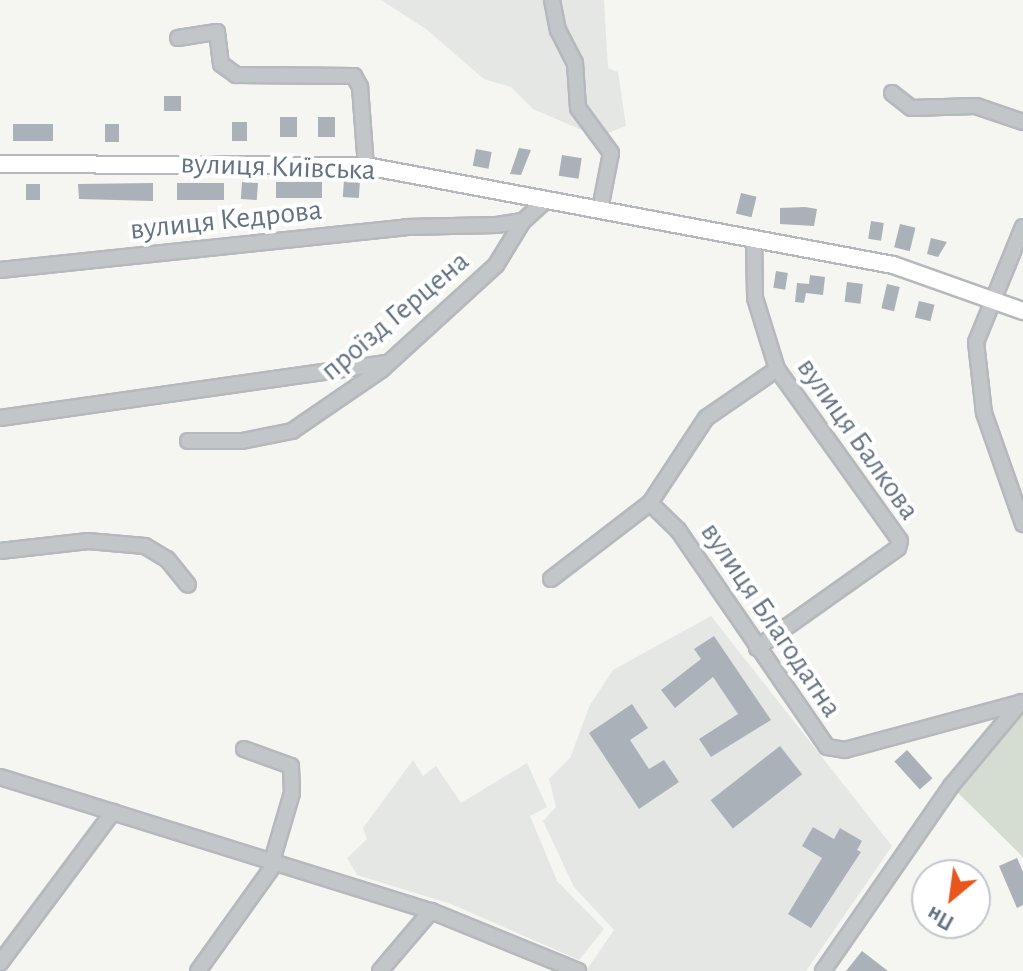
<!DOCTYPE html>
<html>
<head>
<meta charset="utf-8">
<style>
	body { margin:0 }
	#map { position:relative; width:1023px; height:971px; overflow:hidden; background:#f5f5f1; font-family:"Alegreya Sans",sans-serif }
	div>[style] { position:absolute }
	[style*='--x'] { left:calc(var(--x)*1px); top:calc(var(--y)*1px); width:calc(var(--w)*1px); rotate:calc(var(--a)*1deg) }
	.built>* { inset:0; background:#e5e7e5 }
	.green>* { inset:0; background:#d5dcd2 }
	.building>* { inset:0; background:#aab1b8; transform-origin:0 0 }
	.roads { filter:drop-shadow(2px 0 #b5b9bd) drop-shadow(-2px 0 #b5b9bd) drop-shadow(0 2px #b5b9bd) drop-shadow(0 -2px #b5b9bd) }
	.minor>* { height:14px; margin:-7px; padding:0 7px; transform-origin:7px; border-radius:7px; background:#c2c6c9 }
	.major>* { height:16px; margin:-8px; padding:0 8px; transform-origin:8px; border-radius:8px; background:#fff }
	span { translate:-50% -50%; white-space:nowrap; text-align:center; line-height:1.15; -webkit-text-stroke:8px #fff; paint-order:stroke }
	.street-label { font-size:30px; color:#637383 }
	.north { position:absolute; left:911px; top:859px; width:80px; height:80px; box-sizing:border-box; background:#fff; border:2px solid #c1c7cd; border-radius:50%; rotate:209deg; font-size:22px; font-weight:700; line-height:32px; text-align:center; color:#637383 }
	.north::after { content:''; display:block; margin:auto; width:28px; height:36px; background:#e8561e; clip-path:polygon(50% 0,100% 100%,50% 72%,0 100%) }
</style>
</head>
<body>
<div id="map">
	<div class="built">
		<i style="clip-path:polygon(381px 0,604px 0,608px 68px,618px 72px,626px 126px,598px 137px,533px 109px,511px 87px,484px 79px,426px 29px)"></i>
		<i style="clip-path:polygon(711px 616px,892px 846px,806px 971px,586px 971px,614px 930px,574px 887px,543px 821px,556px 807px,549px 779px,570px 758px,590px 705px,613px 670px)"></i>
		<i style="clip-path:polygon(413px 760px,423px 776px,436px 766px,461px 803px,527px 763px,547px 807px,530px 816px,557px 881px,604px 929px,579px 960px,451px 904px,357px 875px,347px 858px,367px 839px,363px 828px)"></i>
	</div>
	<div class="green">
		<i style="clip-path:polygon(1023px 702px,1023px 857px,951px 786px)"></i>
	</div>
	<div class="building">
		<i style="left:164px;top:96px;width:17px;height:15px"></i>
		<i style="left:280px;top:117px;width:17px;height:20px"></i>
		<i style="left:318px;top:117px;width:17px;height:20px"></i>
		<i style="left:232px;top:122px;width:15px;height:19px"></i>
		<i style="left:53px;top:124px;width:17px;height:40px;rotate:90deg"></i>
		<i style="left:105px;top:124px;width:14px;height:18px"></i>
		<i style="clip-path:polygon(519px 148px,531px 150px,521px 175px,510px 174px)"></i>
		<i style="left:476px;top:149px;width:16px;height:17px;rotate:11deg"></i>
		<i style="left:562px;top:155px;width:20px;height:21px;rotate:9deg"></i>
		<i style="left:344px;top:180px;width:16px;height:17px;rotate:4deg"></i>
		<i style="left:242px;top:182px;width:16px;height:17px;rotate:4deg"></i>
		<i style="left:276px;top:182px;width:46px;height:16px"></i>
		<i style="clip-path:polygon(153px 183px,153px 201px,79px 199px,78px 184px)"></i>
		<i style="left:224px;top:183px;width:17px;height:47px;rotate:90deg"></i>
		<i style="left:26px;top:184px;width:14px;height:16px"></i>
		<i style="left:741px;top:193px;width:16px;height:21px;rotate:14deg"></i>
		<i style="clip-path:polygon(805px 207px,817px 209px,814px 226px,780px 224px,780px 208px)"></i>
		<i style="left:871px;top:221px;width:13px;height:18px;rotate:9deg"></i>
		<i style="left:900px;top:224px;width:16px;height:24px;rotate:14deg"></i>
		<i style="clip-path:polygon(931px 238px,947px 242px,938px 257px,927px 254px)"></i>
		<i style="left:776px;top:271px;width:12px;height:17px;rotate:9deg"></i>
		<i style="clip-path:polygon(810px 275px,825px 277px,823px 295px,806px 293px,804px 303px,795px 302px,797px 283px,809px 284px)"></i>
		<i style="left:847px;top:282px;width:16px;height:20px;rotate:7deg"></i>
		<i style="left:887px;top:284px;width:13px;height:25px;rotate:13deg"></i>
		<i style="left:919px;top:301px;width:16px;height:17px;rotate:14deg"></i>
		<i style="clip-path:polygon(714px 636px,771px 720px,711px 757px,699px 739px,738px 714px,713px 677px,675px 708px,661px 690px,701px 659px,694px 649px)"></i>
		<i style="clip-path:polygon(632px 704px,648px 728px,630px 740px,649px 769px,664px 760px,679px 782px,639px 809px,589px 733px)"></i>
		<i style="left:780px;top:746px;width:36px;height:88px;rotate:52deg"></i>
		<i style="left:907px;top:750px;width:38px;height:17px;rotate:48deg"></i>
		<i style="clip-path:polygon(813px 827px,834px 839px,840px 828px,862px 841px,857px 850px,861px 852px,811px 928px,788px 914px,822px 858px,802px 846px)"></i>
		<i style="clip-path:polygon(1017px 858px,1023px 872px,1023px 905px,1017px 908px,999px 866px)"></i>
		<i style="clip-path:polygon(862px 951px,888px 971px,846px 971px)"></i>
	</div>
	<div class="roads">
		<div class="minor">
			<i style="--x:552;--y:0;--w:31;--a:79"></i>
			<i style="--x:558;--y:30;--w:37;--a:63"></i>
			<i style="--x:575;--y:63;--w:45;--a:86.2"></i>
			<i style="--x:578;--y:108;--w:56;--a:53.7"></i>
			<i style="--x:611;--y:153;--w:57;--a:101.1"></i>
			<i style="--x:178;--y:38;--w:39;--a:-9"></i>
			<i style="--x:217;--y:32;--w:32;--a:83"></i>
			<i style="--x:221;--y:64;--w:19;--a:36"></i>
			<i style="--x:236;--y:75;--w:118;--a:0.5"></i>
			<i style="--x:354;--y:76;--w:13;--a:61"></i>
			<i style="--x:360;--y:87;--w:79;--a:85.7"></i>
			<i style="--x:892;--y:93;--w:24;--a:38"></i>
			<i style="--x:911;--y:108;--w:65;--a:-1.8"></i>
			<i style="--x:976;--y:106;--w:50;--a:18.8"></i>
			<i style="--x:1023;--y:227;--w:124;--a:112.2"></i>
			<i style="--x:976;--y:342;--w:71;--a:83.6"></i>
			<i style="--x:984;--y:413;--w:118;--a:70.6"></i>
			<i style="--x:754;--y:238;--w:60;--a:89"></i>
			<i style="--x:755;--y:298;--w:74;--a:72.8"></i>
			<i style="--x:777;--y:369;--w:211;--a:54.4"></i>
			<i style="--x:900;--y:541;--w:7;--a:106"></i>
			<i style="--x:898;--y:548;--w:173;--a:144.7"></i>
			<i style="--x:0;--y:270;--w:408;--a:-6"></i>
			<i style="--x:406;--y:227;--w:91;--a:-1.3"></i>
			<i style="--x:497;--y:225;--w:26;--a:-9"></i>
			<i style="--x:523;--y:221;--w:31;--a:-42"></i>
			<i style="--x:0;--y:418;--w:392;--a:-8.1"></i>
			<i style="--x:188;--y:441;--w:54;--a:0"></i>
			<i style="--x:242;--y:441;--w:51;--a:-11.3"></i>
			<i style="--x:292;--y:431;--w:108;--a:-34.4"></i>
			<i style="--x:381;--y:370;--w:156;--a:-42.4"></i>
			<i style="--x:496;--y:265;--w:52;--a:-58.5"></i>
			<i style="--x:650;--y:503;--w:102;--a:-56.6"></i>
			<i style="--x:706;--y:418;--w:86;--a:-34.6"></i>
			<i style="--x:0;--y:551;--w:89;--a:-6.5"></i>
			<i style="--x:88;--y:541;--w:57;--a:5"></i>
			<i style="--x:145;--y:546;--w:26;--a:31"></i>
			<i style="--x:167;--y:559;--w:33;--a:51"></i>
			<i style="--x:551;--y:579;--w:125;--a:-37.5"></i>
			<i style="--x:650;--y:503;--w:39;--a:44"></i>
			<i style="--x:678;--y:530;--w:263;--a:55.5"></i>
			<i style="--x:827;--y:747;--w:18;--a:9"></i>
			<i style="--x:845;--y:750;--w:184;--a:-15.1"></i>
			<i style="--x:244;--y:749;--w:50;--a:19.9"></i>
			<i style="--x:291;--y:766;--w:27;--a:88"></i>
			<i style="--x:292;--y:793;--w:71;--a:106.4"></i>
			<i style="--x:0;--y:777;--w:451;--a:17.3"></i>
			<i style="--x:431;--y:911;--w:159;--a:22.2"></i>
			<i style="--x:0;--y:963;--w:189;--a:-53.2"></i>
			<i style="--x:198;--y:971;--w:134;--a:-54.4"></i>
			<i style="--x:380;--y:971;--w:79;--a:-49.6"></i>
			<i style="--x:823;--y:971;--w:225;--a:-55.3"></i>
			<i style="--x:951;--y:786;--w:109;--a:-50.2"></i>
		</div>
		<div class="major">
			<i style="--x:0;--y:164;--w:366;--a:0.3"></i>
			<i style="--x:366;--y:166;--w:536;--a:10.64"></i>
			<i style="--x:893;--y:265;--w:138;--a:19.5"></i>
		</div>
	</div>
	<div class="street-label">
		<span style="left:278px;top:167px;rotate:2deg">вулиця Київська</span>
		<span style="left:226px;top:220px;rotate:-6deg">вулиця Кедрова</span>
		<span style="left:395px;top:316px;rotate:-40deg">проїзд Герцена</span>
		<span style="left:858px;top:439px;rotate:55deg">вулиця Балкова</span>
		<span style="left:771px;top:620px;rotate:56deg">вулиця Благодатна</span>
	</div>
	<div class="north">Пн</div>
</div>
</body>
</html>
